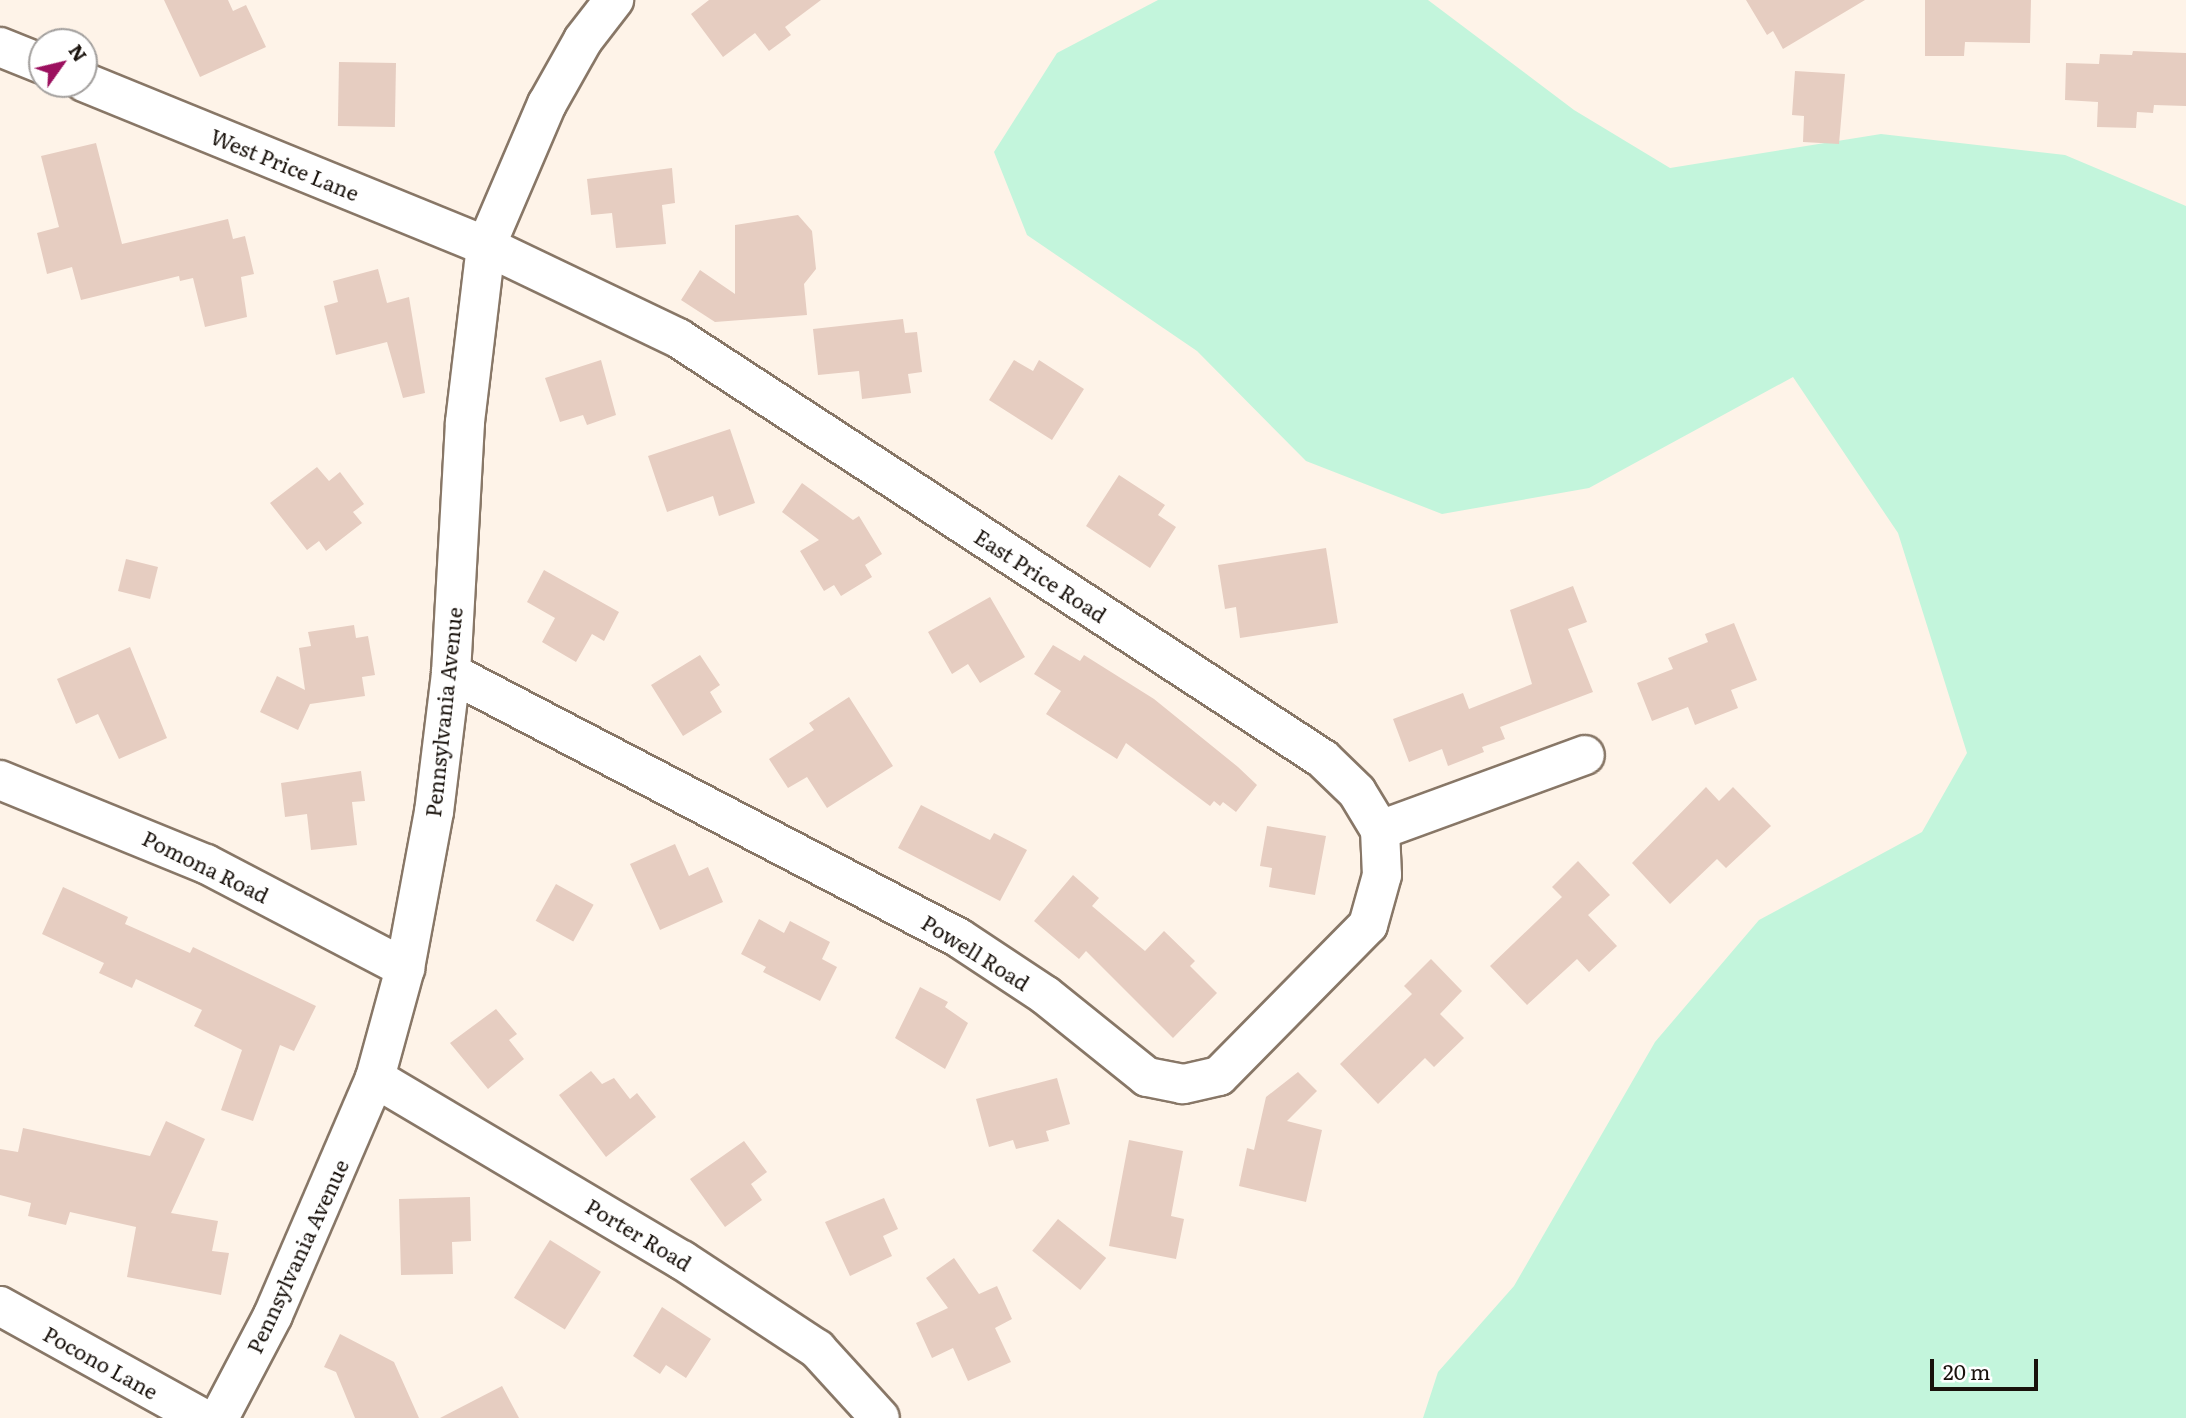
<!DOCTYPE html>
<html>
<head>
<meta charset="utf-8">
<style>
	body { margin:0 }
	#map { position:relative; width:2186px; height:1418px; overflow:hidden; background:#fef3e8; font-family:Literata,serif }
	div>[style] { position:absolute }
	[style*='--x'] { left:calc(var(--x)*1px); top:calc(var(--y)*1px); width:calc(var(--w)*1px); rotate:calc(var(--a)*1deg) }
	.green>* { inset:0; background:#c3f5dc }
	.building>* { inset:0; background:#e6cdc1; transform-origin:0 0 }
	.roads { filter:drop-shadow(2px 0 #887767) drop-shadow(-2px 0 #887767) drop-shadow(0 2px #887767) drop-shadow(0 -2px #887767) }
	.minor>* { height:38px; margin:-19px; padding:0 19px; transform-origin:19px; border-radius:19px; background:#fff }
	.tertiary>* { height:38px; margin:-19px; padding:0 19px; transform-origin:19px; border-radius:19px; background:#fff }
	span { translate:-50% -50%; white-space:nowrap; text-align:center; line-height:1.15; -webkit-text-stroke:7px #fff; paint-order:stroke }
	.street-label { font-size:21px; color:#19120c }
	.north { position:absolute; left:28px; top:28px; width:70px; height:70px; box-sizing:border-box; background:#fff; border:2px solid #a3a09e; border-radius:50%; rotate:56deg; font-size:19px; font-weight:700; line-height:28px; text-align:center; color:#19120c }
	.north::after { content:''; display:block; margin:auto; width:24px; height:32px; background:#9c105f; clip-path:polygon(50% 0,100% 100%,50% 72%,0 100%) }
	.scale { position:absolute; left:1930px; top:1359px; width:108px; height:32px; box-sizing:border-box; border:4px solid #19120c; border-top:0; padding-left:9px; font-size:21px; line-height:24px; white-space:nowrap; color:#19120c; -webkit-text-stroke:5px #fff; paint-order:stroke }
</style>
</head>
<body>
<div id="map">
	<div class="green">
		<i style="clip-path:polygon(1158px 0,1428px 0,1574px 110px,1670px 168px,1881px 134px,2065px 155px,2186px 206px,2186px 1418px,1423px 1418px,1438px 1372px,1514px 1286px,1655px 1042px,1759px 920px,1922px 832px,1967px 753px,1898px 533px,1793px 377px,1589px 488px,1442px 514px,1306px 461px,1197px 351px,1027px 235px,994px 152px,1057px 53px)"></i>
	</div>
	<div class="building">
		<i style="clip-path:polygon(164px 0,228px 0,233px 11px,246px 5px,266px 47px,200px 77px)"></i>
		<i style="clip-path:polygon(709px 0,821px 0,785px 27px,791px 35px,769px 51px,755px 33px,723px 57px,691px 14px)"></i>
		<i style="clip-path:polygon(1746px 0,1865px 0,1783px 49px,1773px 31px,1767px 35px)"></i>
		<i style="clip-path:polygon(1925px 0,2031px 0,2030px 43px,1965px 42px,1964px 56px,1925px 56px)"></i>
		<i style="clip-path:polygon(2133px 51px,2186px 53px,2186px 106px,2154px 105px,2153px 113px,2137px 112px,2136px 128px,2097px 127px,2098px 102px,2065px 100px,2066px 63px,2099px 64px,2100px 54px,2132px 55px)"></i>
		<i style="left:339px;top:62px;width:57px;height:64px;rotate:1deg"></i>
		<i style="clip-path:polygon(1795px 71px,1845px 74px,1839px 144px,1803px 142px,1804px 116px,1792px 115px)"></i>
		<i style="clip-path:polygon(96px 143px,122px 244px,228px 219px,233px 239px,245px 236px,254px 274px,241px 277px,247px 317px,205px 327px,193px 278px,180px 281px,179px 276px,81px 300px,72px 267px,47px 274px,37px 233px,59px 227px,41px 156px)"></i>
		<i style="clip-path:polygon(672px 168px,675px 203px,662px 205px,666px 244px,616px 248px,612px 213px,591px 215px,587px 179px)"></i>
		<i style="clip-path:polygon(798px 215px,812px 231px,816px 269px,804px 284px,807px 315px,715px 322px,681px 300px,700px 270px,735px 294px,735px 225px)"></i>
		<i style="clip-path:polygon(378px 269px,387px 303px,409px 297px,425px 393px,403px 398px,387px 342px,336px 355px,324px 306px,338px 302px,333px 281px)"></i>
		<i style="clip-path:polygon(903px 319px,905px 333px,917px 332px,922px 372px,908px 374px,911px 393px,862px 399px,859px 371px,818px 375px,813px 329px)"></i>
		<i style="clip-path:polygon(601px 360px,616px 415px,587px 425px,583px 415px,560px 422px,545px 378px)"></i>
		<i style="clip-path:polygon(1014px 360px,1033px 371px,1039px 360px,1084px 389px,1052px 440px,989px 400px)"></i>
		<i style="clip-path:polygon(730px 429px,755px 503px,719px 516px,713px 496px,667px 512px,648px 456px)"></i>
		<i style="clip-path:polygon(317px 467px,329px 481px,340px 472px,364px 504px,353px 512px,362px 523px,326px 551px,319px 541px,307px 550px,270px 503px)"></i>
		<i style="clip-path:polygon(1119px 475px,1165px 505px,1158px 515px,1176px 527px,1150px 568px,1086px 526px)"></i>
		<i style="clip-path:polygon(802px 483px,853px 520px,859px 516px,882px 554px,865px 565px,872px 577px,841px 596px,834px 585px,824px 591px,800px 551px,819px 540px,782px 512px)"></i>
		<i style="clip-path:polygon(1326px 548px,1338px 623px,1240px 638px,1236px 607px,1225px 609px,1218px 565px)"></i>
		<i style="left:126px;top:559px;width:33px;height:33px;rotate:14deg"></i>
		<i style="clip-path:polygon(544px 570px,619px 612px,604px 641px,592px 634px,576px 662px,542px 642px,555px 618px,527px 602px)"></i>
		<i style="clip-path:polygon(1573px 586px,1587px 622px,1568px 629px,1593px 692px,1500px 727px,1505px 739px,1482px 747px,1484px 752px,1448px 766px,1442px 749px,1409px 762px,1393px 719px,1463px 693px,1469px 709px,1532px 684px,1510px 610px)"></i>
		<i style="clip-path:polygon(990px 597px,1025px 657px,980px 683px,968px 664px,952px 674px,928px 632px)"></i>
		<i style="clip-path:polygon(1734px 623px,1757px 680px,1731px 690px,1738px 708px,1695px 725px,1688px 707px,1652px 721px,1637px 683px,1673px 669px,1668px 658px,1708px 642px,1705px 634px)"></i>
		<i style="clip-path:polygon(354px 625px,356px 638px,368px 636px,375px 675px,362px 677px,365px 696px,310px 704px,298px 730px,260px 712px,277px 676px,305px 690px,299px 648px,311px 646px,308px 632px)"></i>
		<i style="clip-path:polygon(1053px 645px,1080px 661px,1084px 655px,1154px 699px,1238px 767px,1257px 785px,1236px 812px,1223px 802px,1220px 806px,1214px 801px,1210px 806px,1126px 743px,1117px 759px,1046px 714px,1061px 691px,1034px 674px)"></i>
		<i style="clip-path:polygon(130px 647px,167px 738px,119px 759px,98px 714px,76px 724px,57px 679px)"></i>
		<i style="clip-path:polygon(700px 655px,720px 685px,710px 692px,722px 712px,683px 736px,651px 685px)"></i>
		<i style="clip-path:polygon(849px 697px,893px 766px,827px 808px,807px 777px,788px 788px,769px 759px,814px 730px,809px 723px)"></i>
		<i style="clip-path:polygon(361px 771px,365px 801px,352px 802px,357px 845px,311px 850px,307px 814px,285px 817px,281px 783px)"></i>
		<i style="clip-path:polygon(1706px 787px,1719px 801px,1733px 787px,1771px 826px,1726px 868px,1717px 859px,1670px 904px,1632px 863px)"></i>
		<i style="clip-path:polygon(921px 805px,990px 840px,994px 833px,1027px 850px,1000px 901px,898px 848px)"></i>
		<i style="clip-path:polygon(1267px 826px,1326px 836px,1315px 895px,1269px 887px,1272px 868px,1260px 866px)"></i>
		<i style="clip-path:polygon(675px 844px,689px 876px,708px 867px,723px 902px,660px 930px,630px 864px)"></i>
		<i style="clip-path:polygon(1578px 861px,1610px 895px,1588px 915px,1617px 946px,1589px 972px,1577px 959px,1527px 1005px,1490px 966px,1562px 897px,1552px 887px)"></i>
		<i style="clip-path:polygon(1073px 875px,1099px 898px,1092px 906px,1145px 951px,1164px 931px,1195px 961px,1190px 966px,1217px 993px,1173px 1038px,1086px 951px,1079px 959px,1034px 921px)"></i>
		<i style="left:556px;top:884px;width:43px;height:42px;rotate:29deg"></i>
		<i style="clip-path:polygon(63px 887px,128px 917px,125px 924px,190px 953px,193px 947px,316px 1006px,294px 1051px,280px 1045px,253px 1121px,221px 1110px,242px 1050px,194px 1026px,202px 1010px,136px 979px,132px 988px,99px 973px,104px 963px,42px 934px)"></i>
		<i style="clip-path:polygon(759px 919px,784px 933px,790px 921px,830px 942px,822px 959px,837px 967px,820px 1001px,763px 972px,766px 967px,741px 954px)"></i>
		<i style="clip-path:polygon(1431px 959px,1462px 991px,1440px 1014px,1464px 1038px,1434px 1067px,1425px 1058px,1378px 1104px,1340px 1064px,1412px 994px,1404px 986px)"></i>
		<i style="clip-path:polygon(920px 987px,948px 1002px,945px 1007px,968px 1023px,945px 1069px,895px 1038px)"></i>
		<i style="clip-path:polygon(496px 1009px,517px 1034px,509px 1040px,524px 1059px,488px 1089px,450px 1043px)"></i>
		<i style="clip-path:polygon(591px 1071px,602px 1084px,614px 1078px,630px 1099px,637px 1093px,656px 1117px,606px 1157px,559px 1095px)"></i>
		<i style="clip-path:polygon(1298px 1072px,1317px 1091px,1287px 1121px,1322px 1130px,1306px 1202px,1239px 1186px,1247px 1148px,1254px 1150px,1266px 1097px)"></i>
		<i style="clip-path:polygon(1057px 1078px,1070px 1124px,1046px 1131px,1049px 1141px,1016px 1149px,1013px 1140px,989px 1147px,976px 1099px)"></i>
		<i style="clip-path:polygon(166px 1121px,205px 1139px,171px 1213px,218px 1221px,212px 1251px,229px 1253px,221px 1295px,127px 1277px,136px 1227px,70px 1212px,66px 1225px,28px 1216px,31px 1203px,0 1195px,0 1149px,18px 1152px,23px 1128px,150px 1156px)"></i>
		<i style="clip-path:polygon(1129px 1140px,1183px 1151px,1171px 1216px,1184px 1219px,1176px 1259px,1109px 1246px)"></i>
		<i style="clip-path:polygon(744px 1141px,767px 1172px,751px 1184px,762px 1200px,725px 1227px,690px 1179px)"></i>
		<i style="clip-path:polygon(470px 1197px,471px 1241px,452px 1242px,453px 1274px,401px 1275px,399px 1199px)"></i>
		<i style="clip-path:polygon(884px 1198px,898px 1229px,883px 1236px,892px 1256px,850px 1276px,825px 1222px)"></i>
		<i style="left:1058px;top:1219px;width:62px;height:41px;rotate:39deg"></i>
		<i style="left:550px;top:1240px;width:60px;height:68px;rotate:32deg"></i>
		<i style="clip-path:polygon(954px 1258px,979px 1294px,997px 1286px,1012px 1319px,995px 1328px,1011px 1362px,968px 1381px,953px 1348px,932px 1358px,916px 1323px,948px 1308px,926px 1278px)"></i>
		<i style="clip-path:polygon(662px 1307px,711px 1339px,686px 1378px,666px 1365px,660px 1374px,633px 1356px)"></i>
		<i style="clip-path:polygon(340px 1334px,394px 1362px,419px 1418px,355px 1418px,336px 1372px,324px 1367px)"></i>
		<i style="clip-path:polygon(502px 1386px,519px 1418px,440px 1418px)"></i>
	</div>
	<div class="roads">
		<div class="minor">
			<i style="--x:0;--y:47;--w:45;--a:22"></i>
			<i style="--x:84;--y:82;--w:434;--a:22.2"></i>
			<i style="--x:486;--y:246;--w:213;--a:25.6"></i>
			<i style="--x:678;--y:338;--w:770;--a:33.13"></i>
			<i style="--x:1323;--y:759;--w:47;--a:44.1"></i>
			<i style="--x:1357;--y:792;--w:44;--a:58.8"></i>
			<i style="--x:1380;--y:830;--w:45;--a:87.5"></i>
			<i style="--x:1382;--y:875;--w:52;--a:105.6"></i>
			<i style="--x:1368;--y:925;--w:212;--a:134.6"></i>
			<i style="--x:1219;--y:1076;--w:37;--a:167"></i>
			<i style="--x:1183;--y:1084;--w:37;--a:-169"></i>
			<i style="--x:1147;--y:1077;--w:131;--a:-141.2"></i>
			<i style="--x:1045;--y:995;--w:103;--a:-146.5"></i>
			<i style="--x:959;--y:938;--w:573;--a:-152.45"></i>
			<i style="--x:0;--y:780;--w:222;--a:22.2"></i>
			<i style="--x:206;--y:864;--w:225;--a:27.6"></i>
			<i style="--x:1380;--y:830;--w:218;--a:-20.1"></i>
			<i style="--x:375;--y:1078;--w:357;--a:30.7"></i>
			<i style="--x:682;--y:1260;--w:162;--a:33.4"></i>
			<i style="--x:817;--y:1349;--w:93;--a:47.6"></i>
			<i style="--x:0;--y:1306;--w:231;--a:29"></i>
		</div>
		<div class="tertiary">
			<i style="--x:219;--y:1418;--w:116;--a:-62.3"></i>
			<i style="--x:273;--y:1315;--w:258;--a:-66.7"></i>
			<i style="--x:375;--y:1078;--w:114;--a:-74.7"></i>
			<i style="--x:405;--y:968;--w:159;--a:-79.5"></i>
			<i style="--x:434;--y:812;--w:140;--a:-83"></i>
			<i style="--x:451;--y:673;--w:251;--a:-86.8"></i>
			<i style="--x:465;--y:422;--w:177;--a:-83.2"></i>
			<i style="--x:486;--y:246;--w:155;--a:-66.8"></i>
			<i style="--x:547;--y:104;--w:73;--a:-60.6"></i>
			<i style="--x:583;--y:40;--w:51;--a:-52.2"></i>
		</div>
	</div>
	<div class="street-label">
		<span style="left:285px;top:164px;rotate:22deg">West Price Lane</span>
		<span style="left:1041px;top:575px;rotate:33deg">East Price Road</span>
		<span style="left:443px;top:712px;rotate:-84deg">Pennsylvania Avenue</span>
		<span style="left:206px;top:866px;rotate:26deg">Pomona Road</span>
		<span style="left:976px;top:952px;rotate:32deg">Powell Road</span>
		<span style="left:639px;top:1234px;rotate:31deg">Porter Road</span>
		<span style="left:297px;top:1256px;rotate:-65deg">Pennsylvania Avenue</span>
		<span style="left:101px;top:1362px;rotate:29deg">Pocono Lane</span>
	</div>
	<div class="north">N</div>
	<div class="scale">20 m</div>
</div>
</body>
</html>
